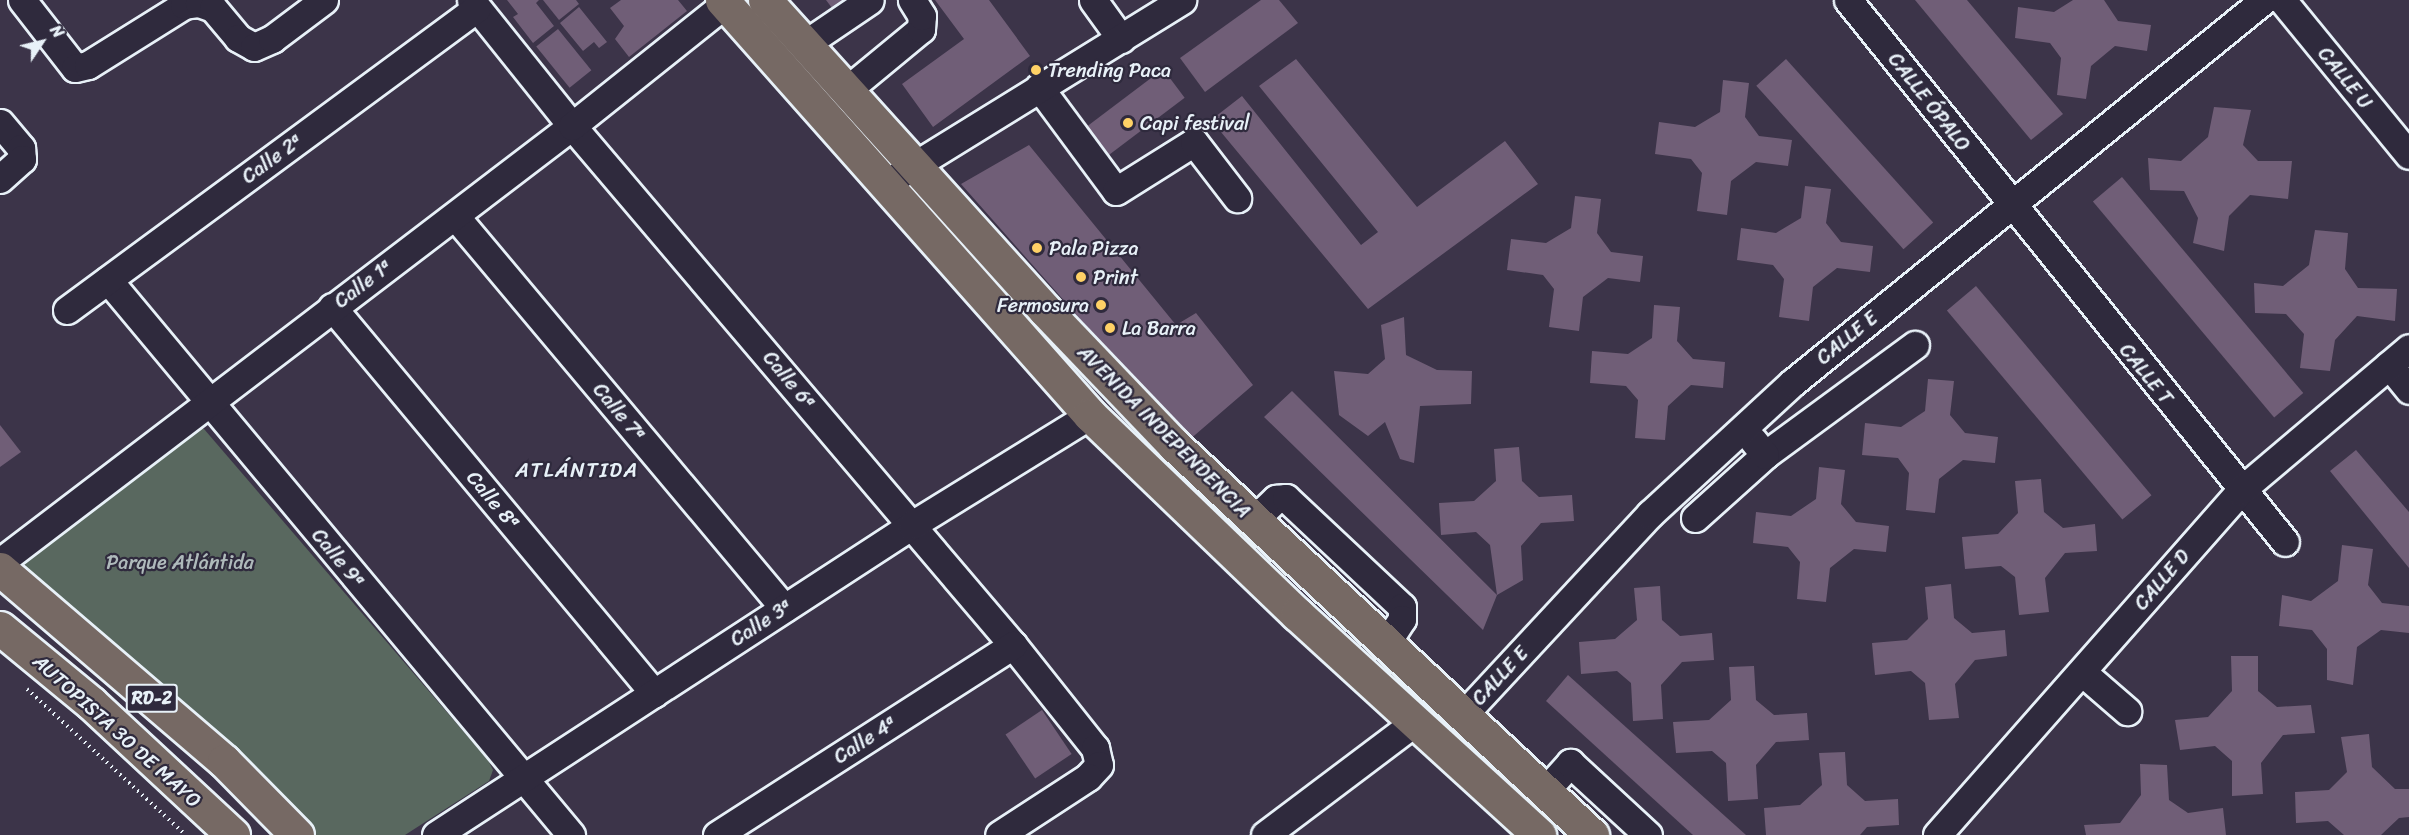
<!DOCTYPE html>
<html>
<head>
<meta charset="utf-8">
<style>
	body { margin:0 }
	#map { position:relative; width:2409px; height:835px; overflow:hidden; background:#3c3449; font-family:Sriracha,sans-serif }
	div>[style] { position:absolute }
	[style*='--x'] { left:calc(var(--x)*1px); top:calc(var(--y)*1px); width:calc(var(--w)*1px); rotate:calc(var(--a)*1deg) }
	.green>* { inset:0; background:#59685f }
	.building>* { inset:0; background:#705e77; transform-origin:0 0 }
	.path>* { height:4px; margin-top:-2px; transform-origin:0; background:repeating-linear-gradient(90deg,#e8f1f8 0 1.5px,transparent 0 6px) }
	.roads { filter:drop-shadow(2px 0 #e8f1f8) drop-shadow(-2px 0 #e8f1f8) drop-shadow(0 2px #e8f1f8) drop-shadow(0 -2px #e8f1f8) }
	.minor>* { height:27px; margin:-13.5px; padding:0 13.5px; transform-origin:13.5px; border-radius:13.5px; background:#2f2a3d }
	.major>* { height:33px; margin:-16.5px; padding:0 16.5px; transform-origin:16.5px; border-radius:16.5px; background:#766964 }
	.highway>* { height:33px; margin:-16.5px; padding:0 16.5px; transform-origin:16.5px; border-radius:16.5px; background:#766964 }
	.dots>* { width:16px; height:16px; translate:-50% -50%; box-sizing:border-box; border:3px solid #2f2a3d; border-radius:50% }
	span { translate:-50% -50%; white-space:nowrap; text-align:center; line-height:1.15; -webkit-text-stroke:4.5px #2f2a3d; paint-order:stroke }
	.shield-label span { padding:2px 4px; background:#2f2a3d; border:2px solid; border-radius:4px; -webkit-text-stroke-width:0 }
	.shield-label { font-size:18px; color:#e8f1f8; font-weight:700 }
	.poi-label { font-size:20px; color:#e8f1f8 }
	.left { translate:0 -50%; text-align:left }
	.right { translate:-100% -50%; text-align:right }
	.street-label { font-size:20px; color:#e8f1f8 }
	.park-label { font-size:20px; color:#afbabb }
	.neighbourhood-label { font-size:21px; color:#e8f1f8; letter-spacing:1.5px }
	.north { position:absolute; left:12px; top:12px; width:60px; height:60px; -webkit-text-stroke:4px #2f2a3d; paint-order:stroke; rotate:55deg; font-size:16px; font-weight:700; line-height:24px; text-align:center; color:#e8f1f8 }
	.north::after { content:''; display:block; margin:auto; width:21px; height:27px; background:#e8f1f8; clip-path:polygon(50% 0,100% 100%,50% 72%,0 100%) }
</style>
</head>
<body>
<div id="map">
	<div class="green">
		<i style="clip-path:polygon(196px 424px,204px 429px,488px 760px,493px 770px,489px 781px,405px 835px,314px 835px,28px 572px,22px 557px)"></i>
	</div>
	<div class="building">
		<i style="clip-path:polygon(507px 0,539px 0,536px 3px,554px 26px,533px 43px,513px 17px,518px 14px)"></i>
		<i style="clip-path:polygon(543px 0,576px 0,579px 4px,559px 20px)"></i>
		<i style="clip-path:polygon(621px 0,678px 0,687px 11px,629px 57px,615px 39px,624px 26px,610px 8px)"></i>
		<i style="clip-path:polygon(826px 0,843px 0,832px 8px)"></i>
		<i style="clip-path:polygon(935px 0,989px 0,1030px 56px,933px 127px,902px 84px,964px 39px)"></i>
		<i style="clip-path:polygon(1261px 0,1279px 0,1298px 23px,1205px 92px,1180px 58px)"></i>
		<i style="clip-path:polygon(1915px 0,1967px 0,2063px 114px,2031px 140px)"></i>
		<i style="clip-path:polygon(2073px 0,2104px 0,2118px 21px,2151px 25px,2147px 51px,2115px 46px,2091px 66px,2086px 99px,2057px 95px,2061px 58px,2050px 43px,2015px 38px,2018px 7px,2054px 12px)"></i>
		<i style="clip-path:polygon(579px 7px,607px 42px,599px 48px,594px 42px,583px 51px,560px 23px)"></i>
		<i style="left:558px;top:29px;width:53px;height:28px;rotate:51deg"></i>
		<i style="clip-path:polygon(1296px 59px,1417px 207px,1505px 141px,1538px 184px,1368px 309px,1211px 120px,1242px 96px,1361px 245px,1378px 232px,1259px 86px)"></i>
		<i style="left:1786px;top:59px;width:220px;height:40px;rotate:48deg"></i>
		<i style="left:1163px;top:69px;width:36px;height:97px;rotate:53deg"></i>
		<i style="clip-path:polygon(1723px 80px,1749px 83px,1745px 117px,1759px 136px,1792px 140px,1788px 166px,1756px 162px,1731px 181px,1727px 215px,1697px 211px,1702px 173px,1691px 159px,1655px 154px,1659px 122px,1695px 127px,1720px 112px)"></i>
		<i style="clip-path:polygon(2214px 107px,2251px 110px,2243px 145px,2258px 161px,2292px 161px,2288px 199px,2250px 195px,2229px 216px,2224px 251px,2193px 243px,2198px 218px,2184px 191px,2150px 190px,2148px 158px,2181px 161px,2208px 137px)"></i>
		<i style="clip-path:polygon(1029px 145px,1176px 325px,1196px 313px,1253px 385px,1188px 441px,961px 184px)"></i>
		<i style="left:2122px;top:177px;width:282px;height:38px;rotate:50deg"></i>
		<i style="clip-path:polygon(1805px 186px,1831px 189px,1826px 223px,1841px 242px,1873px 246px,1870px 272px,1837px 268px,1813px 287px,1809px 321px,1779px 317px,1784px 279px,1773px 265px,1737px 260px,1741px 228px,1776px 233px,1801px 218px)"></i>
		<i style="clip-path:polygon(1575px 196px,1601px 199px,1597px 233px,1611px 252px,1643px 256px,1640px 282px,1608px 278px,1583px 297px,1579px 331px,1549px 327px,1554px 289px,1543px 275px,1507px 270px,1511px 239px,1546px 243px,1571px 228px)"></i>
		<i style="clip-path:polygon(2315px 230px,2348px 233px,2345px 269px,2358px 288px,2397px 289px,2395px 321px,2357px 316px,2335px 340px,2330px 371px,2300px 368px,2304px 334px,2286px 314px,2255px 313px,2254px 283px,2283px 286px,2309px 265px)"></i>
		<i style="left:1976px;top:286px;width:273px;height:38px;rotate:50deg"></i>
		<i style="clip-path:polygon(1654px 305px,1680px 307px,1677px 341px,1693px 359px,1725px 362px,1723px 388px,1691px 385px,1668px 406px,1665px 440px,1635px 438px,1638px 400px,1626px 386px,1590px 383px,1592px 351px,1628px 354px,1652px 338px)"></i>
		<i style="clip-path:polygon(1404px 317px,1406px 355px,1437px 370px,1472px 371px,1471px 404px,1420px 406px,1414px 463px,1400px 459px,1385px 422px,1368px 436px,1339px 415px,1334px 371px,1368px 374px,1385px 359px,1381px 325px)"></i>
		<i style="clip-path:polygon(1928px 379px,1954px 381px,1950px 415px,1965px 433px,1998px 437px,1995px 463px,1963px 460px,1939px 479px,1935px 513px,1906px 510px,1909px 473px,1898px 458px,1862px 455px,1865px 423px,1901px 427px,1925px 411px)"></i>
		<i style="clip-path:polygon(1292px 391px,1497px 595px,1490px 545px,1476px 532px,1441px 535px,1439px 503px,1474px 501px,1496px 481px,1494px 449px,1519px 447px,1522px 481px,1539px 497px,1572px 495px,1574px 521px,1541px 523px,1521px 546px,1523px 580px,1497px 595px,1483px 630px,1264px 417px)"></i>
		<i style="clip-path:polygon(0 425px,21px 452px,0 467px)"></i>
		<i style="clip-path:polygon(2356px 450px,2409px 512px,2409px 568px,2330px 471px)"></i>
		<i style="clip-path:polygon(1819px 467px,1845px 470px,1841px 504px,1856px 522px,1889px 526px,1886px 552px,1854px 549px,1830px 568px,1826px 602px,1797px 599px,1800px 562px,1788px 547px,1753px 543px,1756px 512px,1791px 516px,1816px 499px)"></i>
		<i style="clip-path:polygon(2041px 479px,2044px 512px,2063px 528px,2095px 524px,2097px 551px,2065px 553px,2045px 578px,2049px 612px,2019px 615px,2015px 577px,2001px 566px,1965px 569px,1962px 537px,1998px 534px,2018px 513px,2015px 481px)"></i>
		<i style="clip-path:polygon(2342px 545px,2373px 549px,2368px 585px,2382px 603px,2409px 606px,2409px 633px,2381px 630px,2357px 647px,2353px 685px,2327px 680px,2327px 649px,2312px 630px,2279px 626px,2282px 595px,2311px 601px,2338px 581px)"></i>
		<i style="clip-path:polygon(1951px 584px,1954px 618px,1972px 633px,2005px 630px,2007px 656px,1975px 660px,1955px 684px,1959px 718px,1929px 720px,1925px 683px,1911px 671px,1875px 675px,1872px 643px,1907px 640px,1928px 619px,1925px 587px)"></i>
		<i style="clip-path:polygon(1660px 586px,1662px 620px,1680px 636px,1712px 633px,1714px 660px,1682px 662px,1661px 685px,1663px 719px,1633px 721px,1631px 683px,1617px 671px,1581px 674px,1579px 642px,1615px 639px,1637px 620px,1634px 588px)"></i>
		<i style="clip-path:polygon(2231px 656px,2258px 656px,2258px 691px,2277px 707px,2311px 705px,2315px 733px,2283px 735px,2261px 763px,2263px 794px,2232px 796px,2232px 761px,2215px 746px,2180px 750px,2175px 720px,2208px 717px,2232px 691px)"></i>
		<i style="clip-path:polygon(1754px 666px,1756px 700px,1774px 715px,1807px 713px,1809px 740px,1776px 742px,1756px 765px,1758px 799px,1728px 801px,1726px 763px,1712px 751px,1676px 753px,1673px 722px,1709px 720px,1731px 700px,1729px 667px)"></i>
		<i style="clip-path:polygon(1568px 675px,1746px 835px,1693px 835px,1546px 701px)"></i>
		<i style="left:1042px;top:710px;width:53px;height:44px;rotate:56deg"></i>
		<i style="clip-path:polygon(2369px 734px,2372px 767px,2395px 789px,2409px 789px,2409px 817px,2399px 818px,2381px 835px,2344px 835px,2328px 821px,2296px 823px,2295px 792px,2329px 790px,2347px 772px,2341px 737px)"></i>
		<i style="clip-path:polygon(1845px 752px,1847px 785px,1865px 801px,1898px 799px,1899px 825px,1867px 827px,1860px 835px,1766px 835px,1764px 808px,1800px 805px,1822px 785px,1819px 753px)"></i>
		<i style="clip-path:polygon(2140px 764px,2167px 765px,2169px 800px,2188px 813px,2223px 808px,2226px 835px,2086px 835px,2084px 825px,2120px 823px,2141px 795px)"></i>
	</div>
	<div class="path">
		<i style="--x:27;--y:689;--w:216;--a:42.6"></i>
	</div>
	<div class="roads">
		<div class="minor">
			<i style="--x:22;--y:0;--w:86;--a:52.1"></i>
			<i style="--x:75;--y:68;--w:13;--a:-13"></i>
			<i style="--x:88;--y:65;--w:113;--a:-32"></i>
			<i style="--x:184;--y:5;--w:15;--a:-8"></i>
			<i style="--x:199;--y:3;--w:15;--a:20"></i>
			<i style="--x:213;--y:8;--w:39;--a:50"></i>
			<i style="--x:238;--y:38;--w:18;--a:29"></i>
			<i style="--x:254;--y:47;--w:20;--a:-24"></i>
			<i style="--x:272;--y:39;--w:65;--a:-36.9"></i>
			<i style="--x:471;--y:0;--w:161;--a:51.3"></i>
			<i style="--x:572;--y:126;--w:681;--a:49.65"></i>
			<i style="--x:1013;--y:645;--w:132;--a:51.5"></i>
			<i style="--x:1095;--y:748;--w:17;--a:77"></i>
			<i style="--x:1099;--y:765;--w:16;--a:133"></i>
			<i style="--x:1088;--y:777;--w:106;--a:146.9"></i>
			<i style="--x:1093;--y:0;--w:48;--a:54.3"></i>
			<i style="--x:1848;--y:0;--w:696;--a:51.12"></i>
			<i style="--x:2282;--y:0;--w:200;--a:50.7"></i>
			<i style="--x:805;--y:44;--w:78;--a:-34.1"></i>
			<i style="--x:1039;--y:87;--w:129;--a:53.5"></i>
			<i style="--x:1116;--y:191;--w:92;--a:-32.1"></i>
			<i style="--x:1194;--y:142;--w:71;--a:52.5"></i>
			<i style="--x:847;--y:90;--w:96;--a:-39.5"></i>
			<i style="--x:921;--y:29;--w:13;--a:-86"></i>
			<i style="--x:922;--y:16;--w:19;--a:-122"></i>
			<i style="--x:0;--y:123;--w:33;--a:50"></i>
			<i style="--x:21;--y:148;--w:11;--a:85"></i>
			<i style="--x:22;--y:159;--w:30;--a:138"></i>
			<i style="--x:899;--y:175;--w:333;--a:-31.7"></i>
			<i style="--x:455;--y:216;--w:512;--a:49.99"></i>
			<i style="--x:108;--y:280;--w:723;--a:50.16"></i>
			<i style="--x:332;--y:307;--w:503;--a:50.17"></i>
			<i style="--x:67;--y:310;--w:509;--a:-36.37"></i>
			<i style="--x:2389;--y:365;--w:32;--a:51"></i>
			<i style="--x:1765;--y:455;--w:186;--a:-36.3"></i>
			<i style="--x:1695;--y:518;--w:94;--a:-42"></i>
			<i style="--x:1765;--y:455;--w:19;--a:-129"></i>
			<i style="--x:1253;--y:521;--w:32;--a:-44"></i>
			<i style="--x:1276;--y:499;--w:10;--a:-6"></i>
			<i style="--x:1286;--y:498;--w:159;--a:43.2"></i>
			<i style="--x:1402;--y:607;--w:12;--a:90"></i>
			<i style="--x:1402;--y:619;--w:27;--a:123"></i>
			<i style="--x:0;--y:562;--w:719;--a:-37.32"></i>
			<i style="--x:572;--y:126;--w:196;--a:-38.6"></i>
			<i style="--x:725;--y:4;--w:4;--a:-90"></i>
			<i style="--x:2082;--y:672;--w:60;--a:40.9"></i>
			<i style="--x:1465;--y:713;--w:272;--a:-47.1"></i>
			<i style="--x:1650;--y:514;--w:193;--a:-42.7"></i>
			<i style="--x:1792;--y:383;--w:608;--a:-39.06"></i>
			<i style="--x:1545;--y:791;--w:38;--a:-48"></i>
			<i style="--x:1570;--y:763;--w:106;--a:42.7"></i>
			<i style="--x:436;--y:835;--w:568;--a:-33.07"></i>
			<i style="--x:912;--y:525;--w:209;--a:-31.7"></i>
			<i style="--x:717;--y:835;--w:352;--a:-32.7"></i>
			<i style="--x:1265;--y:835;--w:188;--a:-37"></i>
			<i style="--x:1937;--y:835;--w:458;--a:-48.6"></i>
			<i style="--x:2240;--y:491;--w:221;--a:-40.2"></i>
		</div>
		<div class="major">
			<i style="--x:722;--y:0;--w:555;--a:48.44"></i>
			<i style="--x:1090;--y:415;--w:287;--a:43.9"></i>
			<i style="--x:1297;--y:614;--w:328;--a:42.4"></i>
			<i style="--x:765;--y:0;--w:418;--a:47.9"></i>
			<i style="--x:1045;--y:310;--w:187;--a:46.3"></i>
			<i style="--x:1174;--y:445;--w:572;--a:43.02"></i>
		</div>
		<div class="highway">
			<i style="--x:0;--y:569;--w:295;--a:40.6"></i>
			<i style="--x:224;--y:761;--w:104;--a:45.4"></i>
			<i style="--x:0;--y:628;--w:118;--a:39.5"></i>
			<i style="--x:91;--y:703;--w:194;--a:42.9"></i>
		</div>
	</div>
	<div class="dots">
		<i style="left:1036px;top:70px;background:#ffd166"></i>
		<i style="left:1128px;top:123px;background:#ffd166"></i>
		<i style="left:1037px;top:248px;background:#ffd166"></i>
		<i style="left:1081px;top:277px;background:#ffd166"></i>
		<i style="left:1101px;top:305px;background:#ffd166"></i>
		<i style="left:1110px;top:328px;background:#ffd166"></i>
	</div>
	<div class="shield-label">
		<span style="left:152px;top:698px">RD-2</span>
	</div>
	<div class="poi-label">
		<span class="left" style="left:1048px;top:70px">Trending Paca</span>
		<span class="left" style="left:1140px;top:123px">Capi festival</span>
		<span class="left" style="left:1049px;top:248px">Pala Pizza</span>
		<span class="left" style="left:1093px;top:277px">Print</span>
		<span class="right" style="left:1089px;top:305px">Fermosura</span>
		<span class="left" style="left:1122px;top:328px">La Barra</span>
	</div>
	<div class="street-label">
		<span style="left:2345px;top:78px;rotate:51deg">CALLE U</span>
		<span style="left:1929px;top:102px;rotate:52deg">CALLE ÓPALO</span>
		<span style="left:272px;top:159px;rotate:-36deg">Calle 2ª</span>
		<span style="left:363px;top:284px;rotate:-37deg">Calle 1ª</span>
		<span style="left:1847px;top:338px;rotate:-39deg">CALLE E</span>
		<span style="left:2146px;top:374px;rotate:51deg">CALLE T</span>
		<span style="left:789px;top:380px;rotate:50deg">Calle 6ª</span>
		<span style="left:619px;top:412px;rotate:50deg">Calle 7ª</span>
		<span style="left:1164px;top:432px;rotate:45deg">AVENIDA INDEPENDENCIA</span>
		<span style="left:493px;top:500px;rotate:50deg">Calle 8ª</span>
		<span style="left:338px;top:558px;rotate:50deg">Calle 9ª</span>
		<span style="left:2162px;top:580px;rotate:-49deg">CALLE D</span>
		<span style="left:761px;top:623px;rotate:-33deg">Calle 3ª</span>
		<span style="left:1500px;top:676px;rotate:-47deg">CALLE E</span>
		<span style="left:117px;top:731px;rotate:42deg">AUTOPISTA 30 DE MAYO</span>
		<span style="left:865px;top:740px;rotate:-33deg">Calle 4ª</span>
	</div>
	<div class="park-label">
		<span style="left:180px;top:562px">Parque Atlántida</span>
	</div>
	<div class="neighbourhood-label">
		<span style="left:577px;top:470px">ATLÁNTIDA</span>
	</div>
	<div class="north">N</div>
</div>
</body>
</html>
